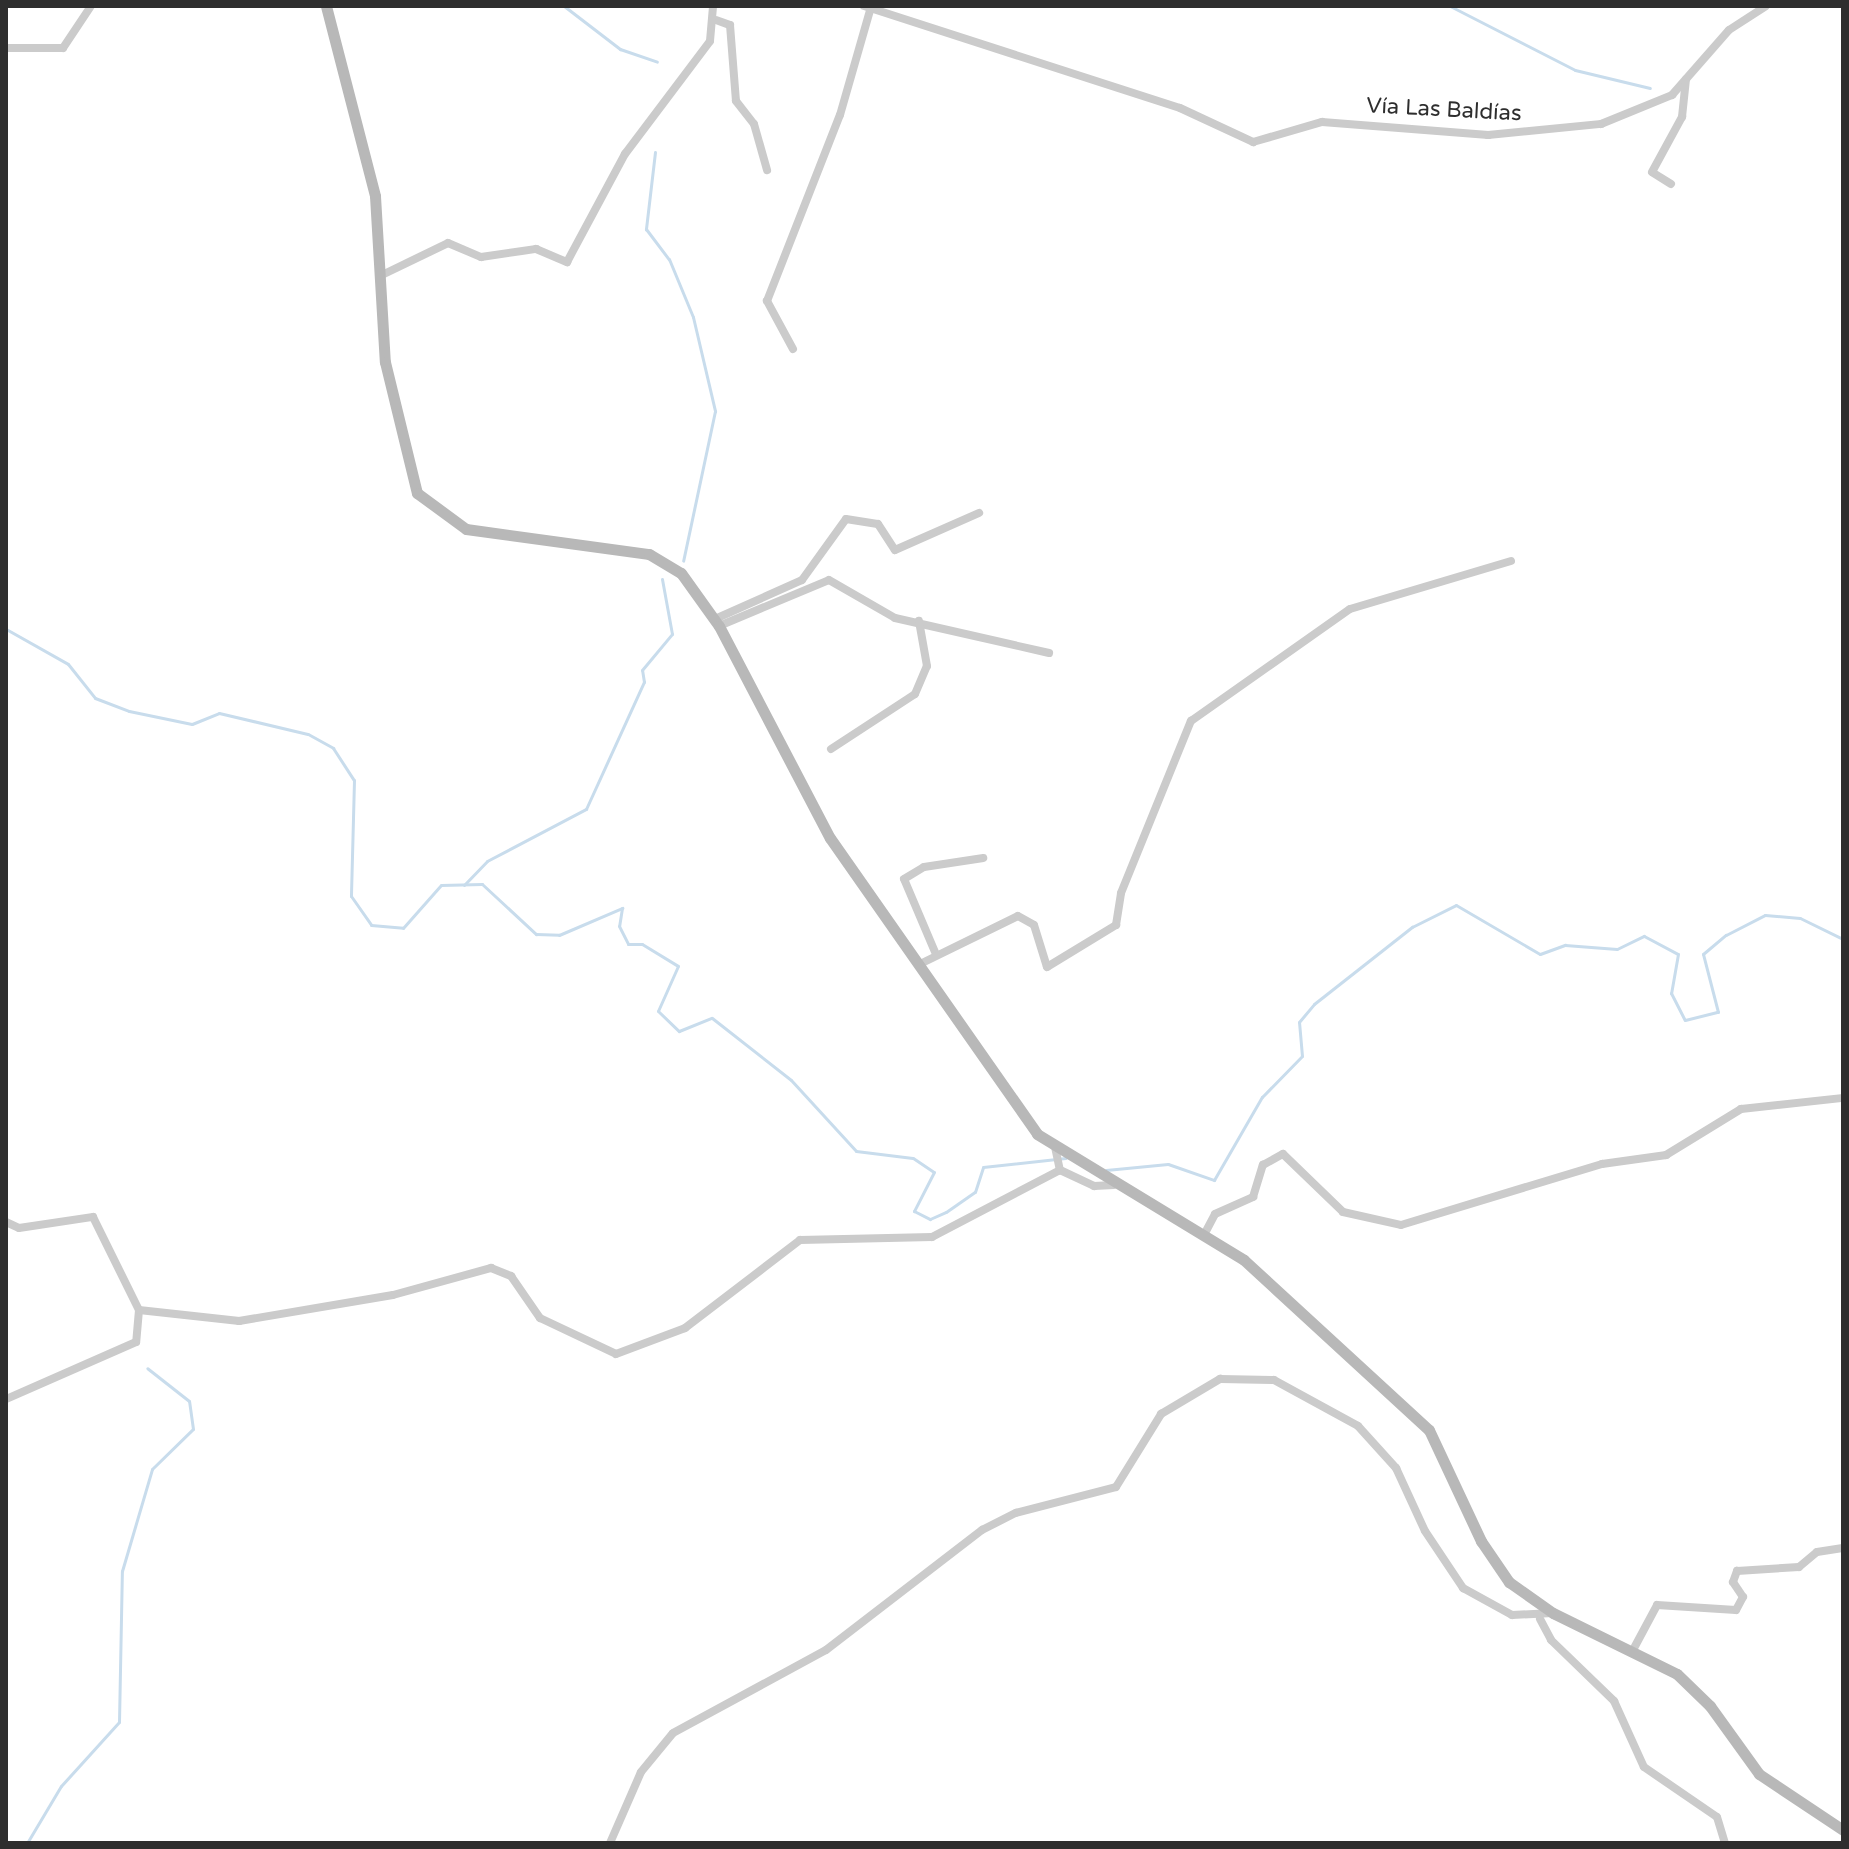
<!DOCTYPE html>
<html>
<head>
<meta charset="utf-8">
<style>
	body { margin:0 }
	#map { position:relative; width:1849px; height:1849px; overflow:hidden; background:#fff; font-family:"Varela Round",sans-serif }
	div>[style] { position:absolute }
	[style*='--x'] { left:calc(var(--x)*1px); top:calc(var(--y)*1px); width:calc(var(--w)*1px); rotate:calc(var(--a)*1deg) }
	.stream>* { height:3px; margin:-1.5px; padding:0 1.5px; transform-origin:1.5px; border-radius:1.5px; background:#c8dcec }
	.minor>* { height:8px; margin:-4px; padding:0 4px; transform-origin:4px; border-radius:4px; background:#cbcbcb }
	.secondary>* { height:11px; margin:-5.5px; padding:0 5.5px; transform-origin:5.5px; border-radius:5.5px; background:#b8b8b8 }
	span { translate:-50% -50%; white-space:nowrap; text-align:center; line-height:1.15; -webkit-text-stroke:8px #fff; paint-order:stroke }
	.street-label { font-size:22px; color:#2e2e2e }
	.frame { position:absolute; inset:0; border:8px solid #2e2e2e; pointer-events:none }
</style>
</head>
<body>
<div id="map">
	<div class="stream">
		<i style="--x:564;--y:6;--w:71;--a:37.5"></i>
		<i style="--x:620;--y:49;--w:39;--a:19"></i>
		<i style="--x:1450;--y:6;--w:140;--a:27.1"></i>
		<i style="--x:1575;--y:70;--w:77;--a:13.5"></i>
		<i style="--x:655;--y:152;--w:78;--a:96.7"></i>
		<i style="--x:646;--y:229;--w:38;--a:53"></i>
		<i style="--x:669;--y:259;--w:63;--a:67.5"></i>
		<i style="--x:693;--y:317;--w:97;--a:76.8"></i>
		<i style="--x:715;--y:411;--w:153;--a:102"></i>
		<i style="--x:6;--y:629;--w:71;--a:29.4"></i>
		<i style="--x:68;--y:664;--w:43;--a:51.5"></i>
		<i style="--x:95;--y:698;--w:36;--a:21"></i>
		<i style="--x:129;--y:711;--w:64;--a:11.7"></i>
		<i style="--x:192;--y:724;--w:29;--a:-22"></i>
		<i style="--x:219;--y:713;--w:91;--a:13.3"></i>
		<i style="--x:308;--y:734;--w:29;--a:29"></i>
		<i style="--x:333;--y:748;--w:38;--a:57"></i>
		<i style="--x:354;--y:780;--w:116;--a:91.5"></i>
		<i style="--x:351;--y:896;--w:35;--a:55"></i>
		<i style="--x:371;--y:925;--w:32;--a:5"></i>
		<i style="--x:403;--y:928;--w:57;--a:-48.5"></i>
		<i style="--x:441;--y:885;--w:41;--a:-1.4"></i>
		<i style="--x:482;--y:884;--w:74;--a:42.8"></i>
		<i style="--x:536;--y:934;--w:23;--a:2"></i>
		<i style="--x:559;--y:935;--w:69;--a:-23.2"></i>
		<i style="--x:622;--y:908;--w:18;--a:99"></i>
		<i style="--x:619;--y:926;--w:20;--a:63"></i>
		<i style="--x:628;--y:944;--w:14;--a:0"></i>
		<i style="--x:642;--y:944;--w:42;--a:31.4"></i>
		<i style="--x:678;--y:966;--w:49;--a:114"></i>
		<i style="--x:658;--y:1011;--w:29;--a:44"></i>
		<i style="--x:679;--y:1031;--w:35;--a:-22"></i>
		<i style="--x:712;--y:1018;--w:100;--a:38.1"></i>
		<i style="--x:791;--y:1080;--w:96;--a:47.5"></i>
		<i style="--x:856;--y:1151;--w:57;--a:7"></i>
		<i style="--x:913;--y:1158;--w:25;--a:34"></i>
		<i style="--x:934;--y:1172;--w:44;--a:117.1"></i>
		<i style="--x:914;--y:1211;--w:18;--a:27"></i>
		<i style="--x:930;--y:1219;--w:17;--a:-24"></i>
		<i style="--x:946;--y:1212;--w:35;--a:-35"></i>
		<i style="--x:975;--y:1192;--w:26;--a:-72"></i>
		<i style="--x:983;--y:1167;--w:83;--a:-6.2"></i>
		<i style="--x:464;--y:885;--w:33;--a:-46"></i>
		<i style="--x:487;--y:861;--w:112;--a:-27.7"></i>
		<i style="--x:586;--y:809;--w:140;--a:-65.5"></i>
		<i style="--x:644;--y:682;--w:12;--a:-99"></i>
		<i style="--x:642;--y:670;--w:47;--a:-50.2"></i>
		<i style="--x:672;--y:634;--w:56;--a:-100.3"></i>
		<i style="--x:1106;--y:1170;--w:62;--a:-5.5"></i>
		<i style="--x:1168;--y:1164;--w:49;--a:19.2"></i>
		<i style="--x:1214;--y:1180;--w:96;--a:-60"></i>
		<i style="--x:1262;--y:1097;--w:57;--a:-45.7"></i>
		<i style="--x:1302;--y:1056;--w:34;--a:-95"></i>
		<i style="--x:1299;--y:1022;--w:23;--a:-50"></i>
		<i style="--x:1314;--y:1004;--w:125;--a:-38.2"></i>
		<i style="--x:1412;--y:927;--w:49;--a:-26.6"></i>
		<i style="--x:1456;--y:905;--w:97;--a:30.3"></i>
		<i style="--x:1540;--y:954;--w:27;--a:-20"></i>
		<i style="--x:1565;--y:945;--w:52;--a:4.4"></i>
		<i style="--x:1617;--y:949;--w:30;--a:-26"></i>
		<i style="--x:1644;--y:936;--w:38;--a:28"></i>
		<i style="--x:1678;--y:954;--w:40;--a:100"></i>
		<i style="--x:1671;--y:993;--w:30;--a:63"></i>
		<i style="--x:1685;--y:1020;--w:34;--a:-14"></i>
		<i style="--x:1718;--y:1012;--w:60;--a:-104.5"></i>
		<i style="--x:1703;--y:954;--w:30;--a:-40"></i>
		<i style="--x:1726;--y:935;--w:44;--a:-27.1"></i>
		<i style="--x:1765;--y:915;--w:35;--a:5"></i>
		<i style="--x:1800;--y:918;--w:48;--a:26"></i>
		<i style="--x:27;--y:1843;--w:66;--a:-59.2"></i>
		<i style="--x:61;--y:1786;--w:86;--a:-47.8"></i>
		<i style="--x:119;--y:1722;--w:151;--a:-88.9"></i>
		<i style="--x:122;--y:1571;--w:106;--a:-73.6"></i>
		<i style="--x:152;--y:1469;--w:57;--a:-44.3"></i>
		<i style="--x:193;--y:1429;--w:28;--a:-98"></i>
		<i style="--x:189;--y:1401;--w:53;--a:-141.8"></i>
	</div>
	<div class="minor">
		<i style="--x:864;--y:6;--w:332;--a:17.9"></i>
		<i style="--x:1180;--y:108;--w:81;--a:25"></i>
		<i style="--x:1253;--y:142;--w:72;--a:-16.2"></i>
		<i style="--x:1322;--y:122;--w:167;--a:4.5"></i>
		<i style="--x:1488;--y:135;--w:114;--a:-5.6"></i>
		<i style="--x:1601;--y:124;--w:77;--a:-22.2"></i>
		<i style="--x:1672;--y:95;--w:86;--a:-48.8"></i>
		<i style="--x:1729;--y:30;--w:44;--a:-33"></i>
		<i style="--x:716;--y:20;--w:15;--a:20"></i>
		<i style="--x:730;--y:25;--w:76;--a:85.5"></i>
		<i style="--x:736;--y:101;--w:29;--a:52"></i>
		<i style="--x:754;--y:124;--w:48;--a:74.2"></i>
		<i style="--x:6;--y:48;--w:57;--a:0"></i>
		<i style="--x:63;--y:48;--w:50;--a:-56.3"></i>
		<i style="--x:1671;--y:184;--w:22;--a:-148"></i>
		<i style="--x:1652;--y:172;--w:63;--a:-61.4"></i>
		<i style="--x:1682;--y:117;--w:38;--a:-84"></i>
		<i style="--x:384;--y:274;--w:71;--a:-25.8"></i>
		<i style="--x:448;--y:243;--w:36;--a:23"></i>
		<i style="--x:481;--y:257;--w:56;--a:-8.3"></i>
		<i style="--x:536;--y:249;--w:34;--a:23"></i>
		<i style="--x:567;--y:262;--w:123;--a:-61.8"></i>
		<i style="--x:625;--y:154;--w:141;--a:-53"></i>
		<i style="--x:710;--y:41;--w:35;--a:-85"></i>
		<i style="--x:793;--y:349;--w:55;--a:-118.4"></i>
		<i style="--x:767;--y:301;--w:200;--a:-68.6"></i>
		<i style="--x:840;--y:115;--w:112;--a:-74"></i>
		<i style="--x:715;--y:619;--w:95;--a:-24.1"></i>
		<i style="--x:802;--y:580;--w:75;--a:-54.2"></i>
		<i style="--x:846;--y:519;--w:32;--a:9"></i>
		<i style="--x:878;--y:524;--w:31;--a:57"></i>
		<i style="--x:895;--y:550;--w:92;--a:-23.8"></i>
		<i style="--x:719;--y:626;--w:119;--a:-22.7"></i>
		<i style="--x:829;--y:580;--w:76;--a:29.9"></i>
		<i style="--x:895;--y:618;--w:158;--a:12.8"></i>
		<i style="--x:831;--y:749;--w:100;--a:-33.2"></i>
		<i style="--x:915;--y:694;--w:30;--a:-67"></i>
		<i style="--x:927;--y:666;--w:46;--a:-100.1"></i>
		<i style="--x:935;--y:952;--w:79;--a:-113"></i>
		<i style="--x:904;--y:879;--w:23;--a:-31"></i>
		<i style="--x:924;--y:867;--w:60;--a:-8.7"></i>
		<i style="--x:918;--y:965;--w:111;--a:-26.1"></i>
		<i style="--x:1018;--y:916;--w:18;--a:29"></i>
		<i style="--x:1034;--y:925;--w:44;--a:72.8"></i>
		<i style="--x:1047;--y:967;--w:81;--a:-31.3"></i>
		<i style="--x:1116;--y:925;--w:32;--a:-81"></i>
		<i style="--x:1121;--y:893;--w:186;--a:-67.9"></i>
		<i style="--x:1191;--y:721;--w:194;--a:-35.2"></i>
		<i style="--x:1350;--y:609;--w:168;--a:-16.6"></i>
		<i style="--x:1055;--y:1147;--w:24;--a:78"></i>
		<i style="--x:6;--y:1222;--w:14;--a:25"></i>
		<i style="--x:19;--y:1228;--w:75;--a:-8.5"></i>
		<i style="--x:93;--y:1217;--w:104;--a:63.7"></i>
		<i style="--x:139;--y:1310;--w:32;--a:95"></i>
		<i style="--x:136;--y:1342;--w:142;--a:156.3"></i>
		<i style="--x:1205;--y:1233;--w:21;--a:-62"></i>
		<i style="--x:1215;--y:1214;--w:42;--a:-24.1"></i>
		<i style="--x:1253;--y:1197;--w:34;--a:-73"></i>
		<i style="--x:1263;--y:1165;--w:23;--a:-29"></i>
		<i style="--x:1283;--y:1154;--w:83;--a:44"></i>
		<i style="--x:1343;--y:1212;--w:59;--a:12.6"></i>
		<i style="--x:1401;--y:1225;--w:210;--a:-16.9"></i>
		<i style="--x:1602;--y:1164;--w:65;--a:-8"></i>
		<i style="--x:1666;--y:1155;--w:88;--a:-31.5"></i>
		<i style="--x:1741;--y:1109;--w:103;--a:-6.2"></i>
		<i style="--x:139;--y:1310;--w:101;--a:6.3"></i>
		<i style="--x:239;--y:1321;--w:156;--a:-9.6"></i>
		<i style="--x:393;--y:1295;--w:102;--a:-15.4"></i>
		<i style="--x:491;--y:1268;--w:22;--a:22"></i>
		<i style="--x:511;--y:1276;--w:51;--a:55.4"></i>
		<i style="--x:540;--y:1318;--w:84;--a:25.3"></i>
		<i style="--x:616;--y:1354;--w:74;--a:-20.6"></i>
		<i style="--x:685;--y:1328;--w:145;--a:-37.4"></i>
		<i style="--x:800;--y:1240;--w:132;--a:-1.3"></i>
		<i style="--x:932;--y:1237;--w:144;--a:-27.6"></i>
		<i style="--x:1060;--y:1170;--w:38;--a:25"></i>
		<i style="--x:1094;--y:1186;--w:20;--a:-3"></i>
		<i style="--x:1540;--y:1619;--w:24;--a:62"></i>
		<i style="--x:1551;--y:1640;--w:88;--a:44.1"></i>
		<i style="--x:1614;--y:1701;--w:72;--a:65.6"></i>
		<i style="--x:1644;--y:1767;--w:88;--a:34.4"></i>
		<i style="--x:1717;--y:1817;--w:27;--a:73"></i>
		<i style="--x:1633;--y:1650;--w:51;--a:-61.9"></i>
		<i style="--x:1657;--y:1605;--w:79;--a:3.6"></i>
		<i style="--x:1736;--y:1610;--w:15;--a:-62"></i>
		<i style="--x:1743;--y:1597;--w:18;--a:-124"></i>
		<i style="--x:1733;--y:1582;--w:12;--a:-70"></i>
		<i style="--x:1737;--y:1571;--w:62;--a:-3.7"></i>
		<i style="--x:1799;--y:1567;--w:23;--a:-40"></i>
		<i style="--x:1817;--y:1552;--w:26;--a:-9"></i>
		<i style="--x:610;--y:1843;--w:77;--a:-66.4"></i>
		<i style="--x:641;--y:1772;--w:50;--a:-50.6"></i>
		<i style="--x:673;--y:1733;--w:174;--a:-28.5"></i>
		<i style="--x:826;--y:1650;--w:197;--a:-37.6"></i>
		<i style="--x:982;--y:1530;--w:38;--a:-27"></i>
		<i style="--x:1016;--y:1513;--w:103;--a:-14.6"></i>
		<i style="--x:1116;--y:1487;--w:86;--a:-58.3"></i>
		<i style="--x:1161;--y:1414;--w:69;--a:-30.7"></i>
		<i style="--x:1220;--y:1379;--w:54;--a:1.1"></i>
		<i style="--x:1274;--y:1380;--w:96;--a:28.7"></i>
		<i style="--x:1358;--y:1426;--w:57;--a:47.9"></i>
		<i style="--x:1396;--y:1468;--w:69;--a:65.3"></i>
		<i style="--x:1425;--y:1531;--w:69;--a:56.3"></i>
		<i style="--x:1463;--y:1588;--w:56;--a:28.9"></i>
		<i style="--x:1512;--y:1615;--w:41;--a:-2.8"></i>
	</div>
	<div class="secondary">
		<i style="--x:326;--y:6;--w:196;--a:75.5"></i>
		<i style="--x:375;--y:196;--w:166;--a:86.6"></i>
		<i style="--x:385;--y:362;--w:135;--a:76.3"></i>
		<i style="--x:417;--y:493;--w:61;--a:36.3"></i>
		<i style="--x:466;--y:529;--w:185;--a:7.8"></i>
		<i style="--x:649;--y:554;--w:37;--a:31"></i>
		<i style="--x:681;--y:573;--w:65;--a:54.4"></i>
		<i style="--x:719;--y:626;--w:239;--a:62.4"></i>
		<i style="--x:830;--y:838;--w:361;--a:55"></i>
		<i style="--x:1037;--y:1134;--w:242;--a:31.3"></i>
		<i style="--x:1244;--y:1260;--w:251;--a:42.6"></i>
		<i style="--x:1429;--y:1430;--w:123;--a:64.9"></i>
		<i style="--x:1481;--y:1541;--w:50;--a:55.7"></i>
		<i style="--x:1509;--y:1582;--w:54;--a:35.2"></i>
		<i style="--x:1553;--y:1613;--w:138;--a:26.2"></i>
		<i style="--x:1677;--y:1674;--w:46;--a:44.1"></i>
		<i style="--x:1710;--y:1706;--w:84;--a:54.2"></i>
		<i style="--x:1759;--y:1774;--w:101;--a:33.7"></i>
	</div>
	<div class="street-label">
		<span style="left:1444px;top:110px;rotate:3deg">Vía Las Baldías</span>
	</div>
	<div class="frame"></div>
</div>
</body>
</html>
